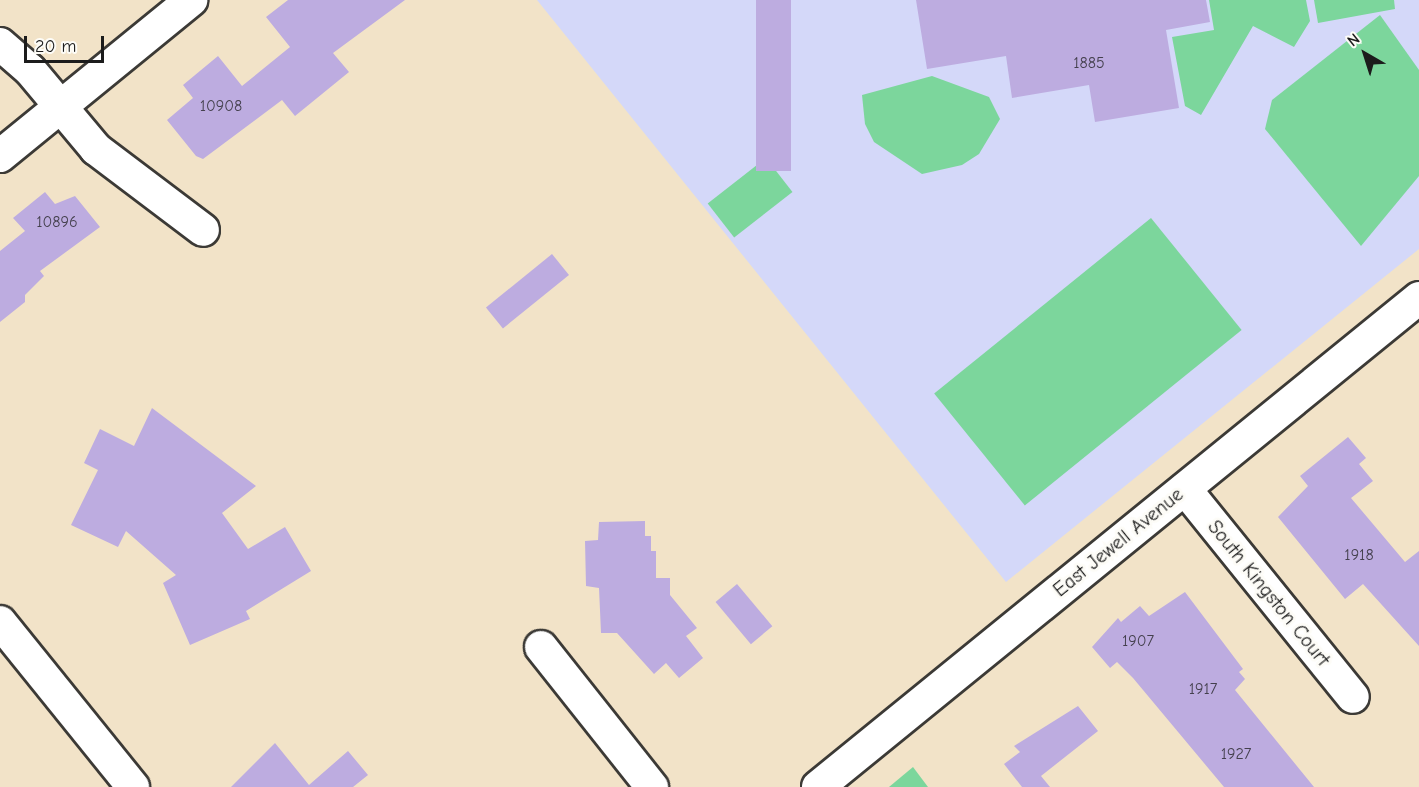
<!DOCTYPE html>
<html>
<head>
<meta charset="utf-8">
<style>
	body { margin:0 }
	#map { position:relative; width:1419px; height:787px; overflow:hidden; background:#f2e3c8; font-family:"Comic Neue",sans-serif }
	div>[style] { position:absolute }
	[style*='--x'] { left:calc(var(--x)*1px); top:calc(var(--y)*1px); width:calc(var(--w)*1px); rotate:calc(var(--a)*1deg) }
	.built>* { inset:0; background:#d4d8f9 }
	.green>* { inset:0; background:#7cd69c; transform-origin:0 0 }
	.building>* { inset:0; background:#bdace0; transform-origin:0 0 }
	.roads { filter:drop-shadow(2px 0 #3c3a36) drop-shadow(-2px 0 #3c3a36) drop-shadow(0 2px #3c3a36) drop-shadow(0 -2px #3c3a36) }
	.minor>* { height:32px; margin:-16px; padding:0 16px; transform-origin:16px; border-radius:16px; background:#fff }
	span { translate:-50% -50%; white-space:nowrap; text-align:center; line-height:1.15; -webkit-text-stroke:6px #fdfcf7; paint-order:stroke }
	.number-label { font-size:16px; color:#44404d }
	.number-label span { -webkit-text-stroke-width:0 }
	.street-label { font-size:20px; color:#1c1c1c }
	.north { position:absolute; left:1335px; top:24px; width:60px; height:60px; -webkit-text-stroke:4px #fdfcf7; paint-order:stroke; rotate:321deg; font-size:16px; font-weight:700; line-height:24px; text-align:center; color:#1c1c1c }
	.north::after { content:''; display:block; margin:auto; width:21px; height:27px; background:#1c1c1c; clip-path:polygon(50% 0,100% 100%,50% 72%,0 100%) }
	.scale { position:absolute; left:24px; top:36px; width:80px; height:27px; box-sizing:border-box; border:3px solid #1c1c1c; border-top:0; padding-left:8px; font-size:18px; line-height:21px; white-space:nowrap; color:#1c1c1c; -webkit-text-stroke:4px #fdfcf7; paint-order:stroke }
</style>
</head>
<body>
<div id="map">
	<div class="built">
		<i style="clip-path:polygon(537px 0,1419px 0,1419px 249px,1006px 582px)"></i>
	</div>
	<div class="green">
		<i style="clip-path:polygon(1209px 0,1306px 0,1310px 21px,1294px 47px,1253px 26px,1201px 115px,1185px 106px,1172px 37px,1214px 30px)"></i>
		<i style="clip-path:polygon(1314px 0,1394px 0,1395px 9px,1318px 23px)"></i>
		<i style="clip-path:polygon(1380px 15px,1419px 70px,1419px 176px,1361px 246px,1265px 129px,1272px 100px)"></i>
		<i style="clip-path:polygon(932px 76px,989px 97px,1000px 119px,979px 154px,962px 165px,922px 174px,874px 142px,865px 124px,862px 95px)"></i>
		<i style="left:766px;top:158px;width:43px;height:74px;rotate:52deg"></i>
		<i style="left:1151px;top:218px;width:144px;height:279px;rotate:51deg"></i>
		<i style="clip-path:polygon(913px 767px,928px 787px,889px 787px)"></i>
	</div>
	<div class="building">
		<i style="clip-path:polygon(288px 0,405px 0,333px 53px,349px 72px,295px 116px,282px 100px,203px 159px,196px 156px,167px 120px,193px 98px,183px 85px,218px 56px,242px 86px,290px 47px,266px 17px)"></i>
		<i style="left:756px;top:0;width:35px;height:171px"></i>
		<i style="clip-path:polygon(916px 0,1206px 0,1210px 22px,1166px 30px,1179px 108px,1095px 122px,1089px 85px,1012px 98px,1006px 56px,927px 69px)"></i>
		<i style="clip-path:polygon(45px 192px,55px 204px,75px 196px,100px 227px,40px 271px,44px 276px,25px 295px,25px 302px,0 322px,0 251px,25px 231px,13px 218px)"></i>
		<i style="left:552px;top:254px;width:27px;height:85px;rotate:51deg"></i>
		<i style="clip-path:polygon(152px 408px,256px 486px,222px 513px,248px 549px,285px 527px,311px 571px,246px 611px,250px 619px,190px 645px,163px 583px,176px 575px,126px 531px,118px 547px,71px 525px,98px 470px,84px 463px,100px 429px,134px 446px)"></i>
		<i style="clip-path:polygon(1348px 437px,1366px 458px,1359px 464px,1373px 481px,1351px 498px,1405px 562px,1419px 551px,1419px 646px,1363px 584px,1345px 599px,1278px 517px,1308px 486px,1300px 476px)"></i>
		<i style="clip-path:polygon(645px 521px,645px 536px,651px 536px,651px 551px,656px 551px,656px 578px,670px 578px,670px 595px,697px 628px,686px 636px,703px 658px,679px 678px,666px 663px,654px 674px,617px 633px,601px 633px,599px 588px,586px 586px,585px 541px,598px 540px,599px 522px)"></i>
		<i style="left:737px;top:584px;width:55px;height:28px;rotate:50deg"></i>
		<i style="clip-path:polygon(1185px 592px,1243px 669px,1239px 672px,1245px 679px,1235px 690px,1314px 787px,1224px 787px,1133px 678px,1117px 662px,1110px 668px,1092px 647px,1118px 618px,1121px 622px,1140px 606px,1149px 616px)"></i>
		<i style="clip-path:polygon(1078px 706px,1098px 731px,1041px 776px,1050px 787px,1022px 787px,1004px 764px,1020px 752px,1014px 746px)"></i>
		<i style="clip-path:polygon(275px 743px,309px 785px,348px 751px,368px 775px,353px 787px,231px 787px)"></i>
	</div>
	<div class="roads">
		<div class="minor">
			<i style="--x:0;--y:44;--w:40;--a:41"></i>
			<i style="--x:30;--y:70;--w:103;--a:50.1"></i>
			<i style="--x:96;--y:149;--w:134;--a:37.1"></i>
			<i style="--x:0;--y:156;--w:247;--a:-39.2"></i>
			<i style="--x:1185;--y:489;--w:267;--a:51.1"></i>
			<i style="--x:0;--y:622;--w:212;--a:51.1"></i>
			<i style="--x:541;--y:647;--w:179;--a:51.6"></i>
			<i style="--x:818;--y:787;--w:775;--a:-39.13"></i>
		</div>
	</div>
	<div class="number-label">
		<span style="left:1089px;top:63px">1885</span>
		<span style="left:221px;top:106px">10908</span>
		<span style="left:57px;top:222px">10896</span>
		<span style="left:1359px;top:555px">1918</span>
		<span style="left:1138px;top:641px">1907</span>
		<span style="left:1203px;top:689px">1917</span>
		<span style="left:1236px;top:754px">1927</span>
	</div>
	<div class="street-label">
		<span style="left:1118px;top:542px;rotate:-39deg">East Jewell Avenue</span>
		<span style="left:1269px;top:593px;rotate:51deg">South Kingston Court</span>
	</div>
	<div class="north">N</div>
	<div class="scale">20 m</div>
</div>
</body>
</html>
